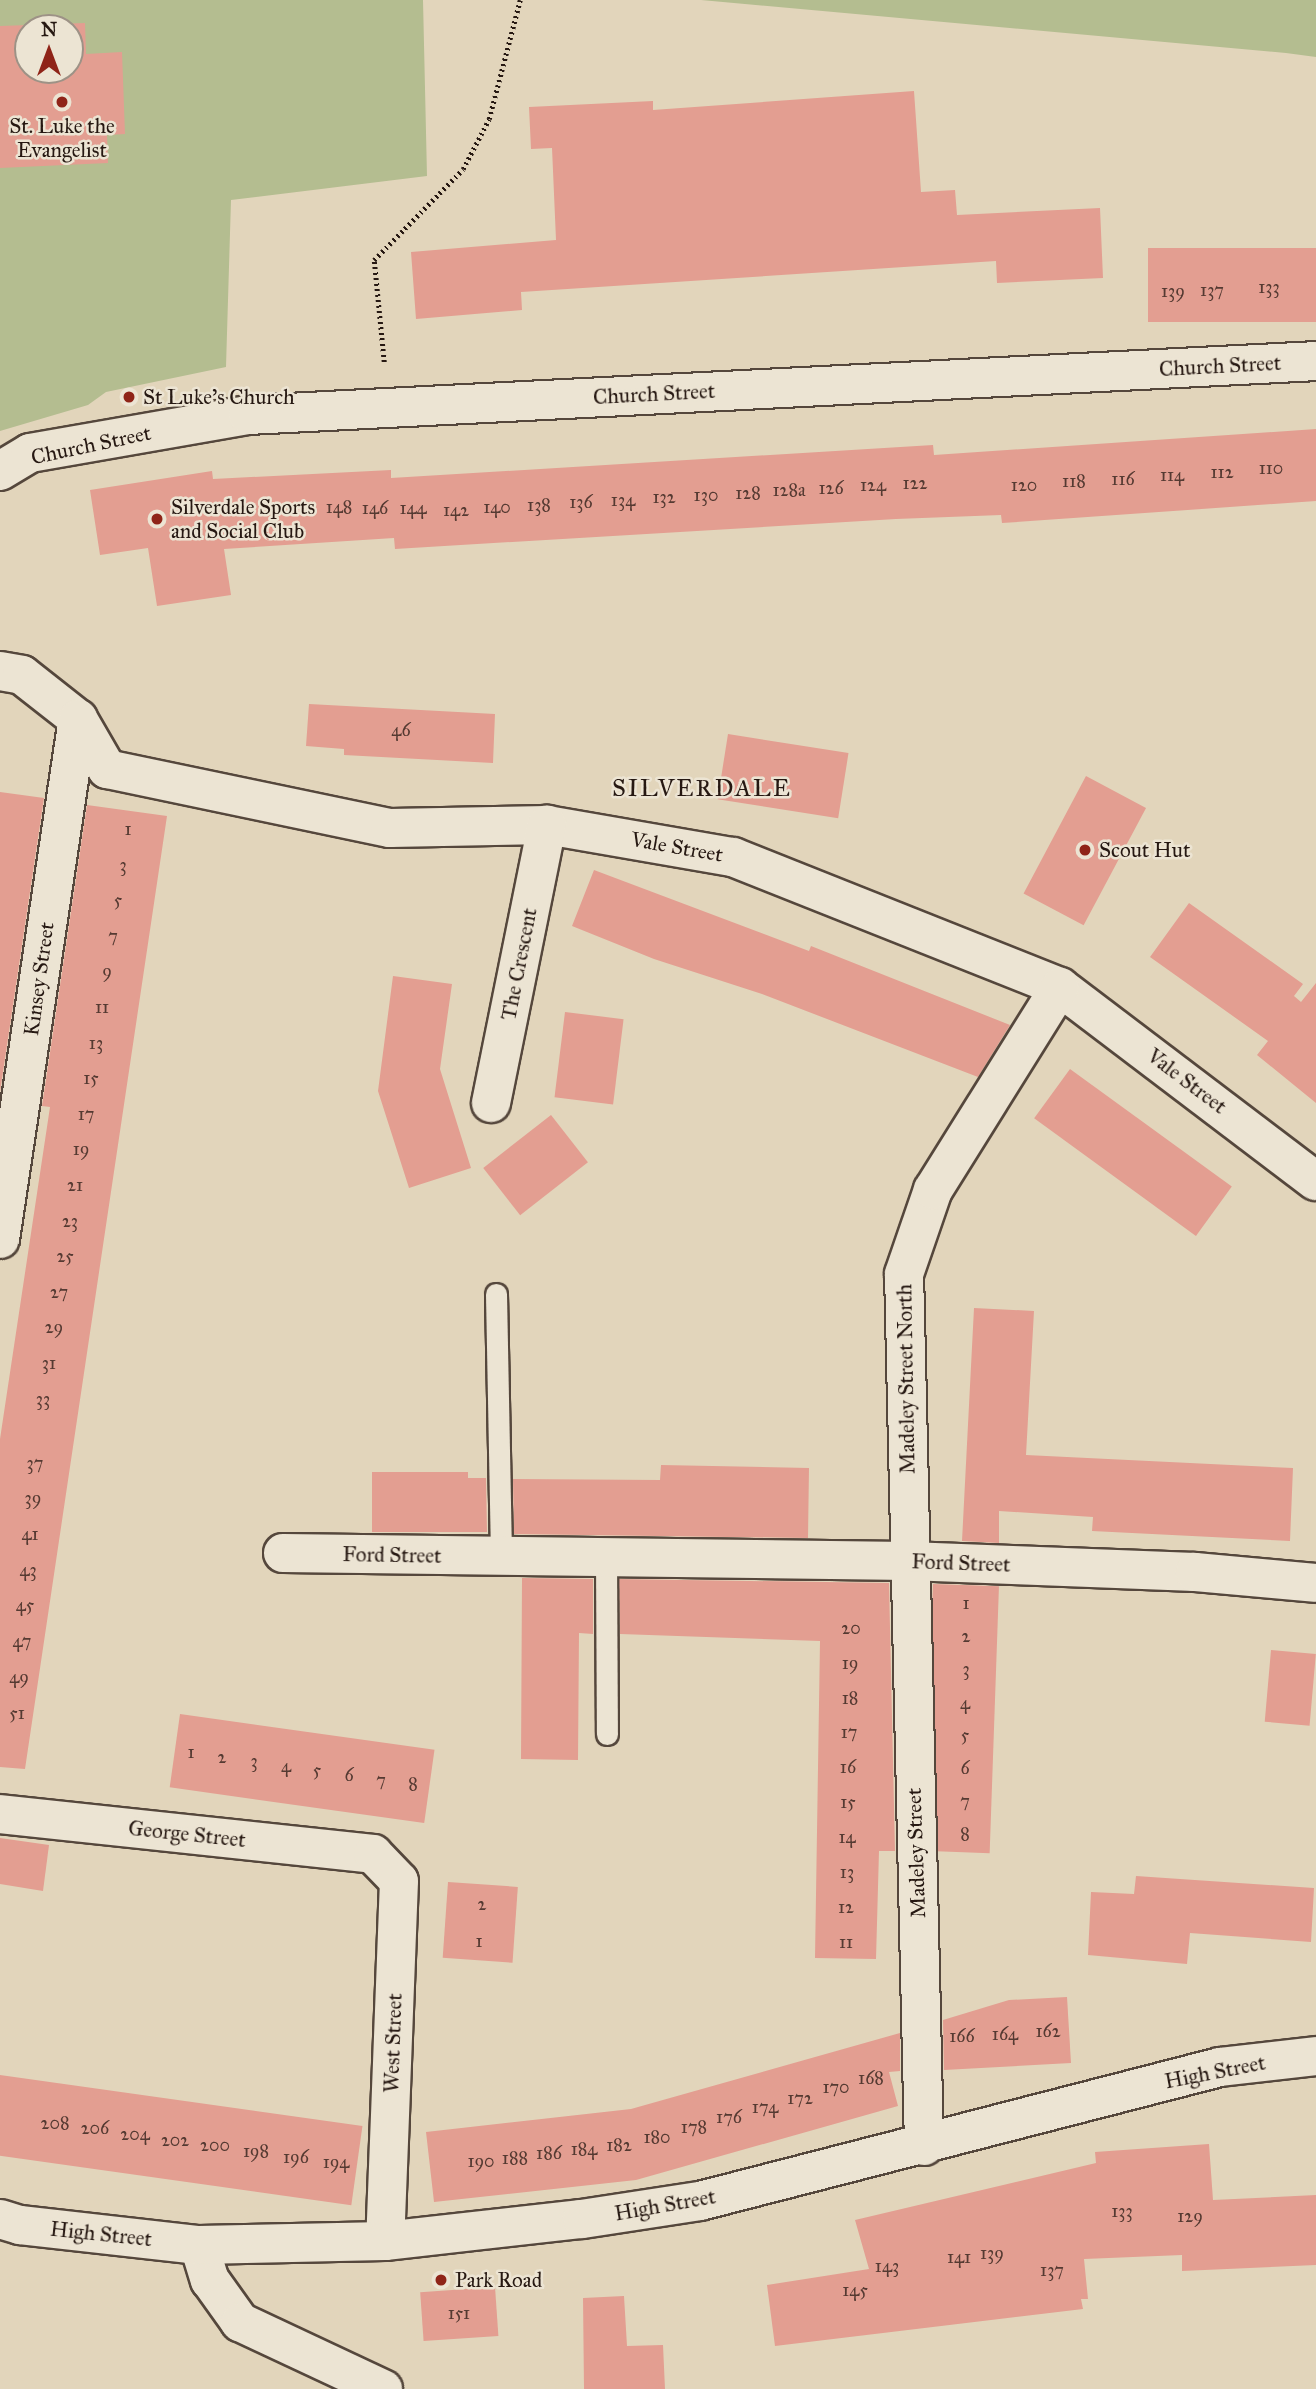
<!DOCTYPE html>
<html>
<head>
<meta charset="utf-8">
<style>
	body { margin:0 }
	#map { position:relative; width:1316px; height:2389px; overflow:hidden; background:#e2d5bb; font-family:"IM FELL Great Primer",serif }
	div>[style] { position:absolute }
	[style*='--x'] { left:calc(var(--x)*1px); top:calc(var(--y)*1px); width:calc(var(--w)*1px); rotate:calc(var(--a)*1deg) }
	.green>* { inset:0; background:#b4bd90 }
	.building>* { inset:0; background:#e39e91; transform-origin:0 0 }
	.path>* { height:4.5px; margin-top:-2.25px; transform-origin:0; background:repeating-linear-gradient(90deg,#261812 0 2px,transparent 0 5.5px) }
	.roads { filter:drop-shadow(2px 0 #55473c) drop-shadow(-2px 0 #55473c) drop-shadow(0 2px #55473c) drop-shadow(0 -2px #55473c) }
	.service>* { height:21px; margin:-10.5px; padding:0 10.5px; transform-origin:10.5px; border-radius:10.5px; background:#ece4d3 }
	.minor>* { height:38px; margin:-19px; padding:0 19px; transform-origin:19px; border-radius:19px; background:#ece4d3 }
	.tertiary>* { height:38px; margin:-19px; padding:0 19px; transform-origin:19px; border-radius:19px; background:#ece4d3 }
	.secondary>* { height:38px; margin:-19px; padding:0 19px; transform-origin:19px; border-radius:19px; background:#ece4d3 }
	.dots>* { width:19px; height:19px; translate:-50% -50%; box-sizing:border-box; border:4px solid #ece4d3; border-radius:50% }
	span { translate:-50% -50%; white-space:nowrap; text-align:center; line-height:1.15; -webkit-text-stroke:5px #ece4d3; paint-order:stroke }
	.number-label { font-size:18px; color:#553a32 }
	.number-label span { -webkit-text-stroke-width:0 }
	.poi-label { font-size:21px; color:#261812 }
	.left { translate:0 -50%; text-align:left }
	.street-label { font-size:21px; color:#261812 }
	.quarter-label { font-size:24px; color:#261812; letter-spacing:2px }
	.north { position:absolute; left:14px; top:14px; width:70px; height:70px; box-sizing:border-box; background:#ece4d3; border:2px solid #9d9286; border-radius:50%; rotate:0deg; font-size:19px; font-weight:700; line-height:28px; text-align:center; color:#261812 }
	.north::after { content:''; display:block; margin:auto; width:24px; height:32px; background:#8f2418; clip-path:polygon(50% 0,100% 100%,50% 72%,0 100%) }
</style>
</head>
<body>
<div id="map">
	<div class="green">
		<i style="clip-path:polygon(evenodd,0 0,423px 0,427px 176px,231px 200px,226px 367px,106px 392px,88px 405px,0 431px,0 0,28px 28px,70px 28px,70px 70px,28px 70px,28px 28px)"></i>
		<i style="clip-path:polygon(701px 0,1316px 0,1316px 57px,1286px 53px)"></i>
	</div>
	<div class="building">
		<i style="clip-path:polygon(evenodd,85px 23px,86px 54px,122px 52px,125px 134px,107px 135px,108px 163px,0 168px,0 26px,85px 23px,28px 28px,70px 28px,70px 70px,28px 70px,28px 28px)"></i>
		<i style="clip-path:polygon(914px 91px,921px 192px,955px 190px,957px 215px,1100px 208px,1103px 278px,997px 283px,996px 261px,521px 292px,522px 310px,416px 319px,411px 252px,556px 240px,552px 148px,531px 149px,529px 107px,653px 101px,653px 110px)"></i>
		<i style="left:1316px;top:248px;width:74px;height:168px;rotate:90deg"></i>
		<i style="clip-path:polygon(1316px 429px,1316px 501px,1002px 523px,1001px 515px,896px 519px,395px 549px,394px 538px,224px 549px,231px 595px,157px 606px,148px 548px,100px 555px,90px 490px,212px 471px,213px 479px,391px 470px,391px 478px,933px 445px,934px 455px)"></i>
		<i style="clip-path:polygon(309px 704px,495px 714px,493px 763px,344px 755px,344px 749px,306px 746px)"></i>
		<i style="left:728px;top:734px;width:122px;height:66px;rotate:9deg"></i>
		<i style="left:1086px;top:776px;width:68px;height:133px;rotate:28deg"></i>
		<i style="clip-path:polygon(0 792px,44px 798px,0 1092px)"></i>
		<i style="clip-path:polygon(87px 805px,167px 816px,25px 1769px,0 1767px,0 1439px,50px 1107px,42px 1106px)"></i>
		<i style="clip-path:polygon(594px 870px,809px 951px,811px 946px,1010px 1025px,978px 1077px,762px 994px,654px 959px,572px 926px)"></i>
		<i style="clip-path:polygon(1189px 903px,1303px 984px,1294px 996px,1301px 1002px,1316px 983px,1316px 1103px,1257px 1055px,1268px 1041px,1150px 957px)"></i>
		<i style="clip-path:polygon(393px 976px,452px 984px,440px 1069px,471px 1168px,409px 1188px,378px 1091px)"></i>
		<i style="left:565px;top:1012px;width:59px;height:86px;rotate:7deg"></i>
		<i style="left:1070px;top:1069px;width:200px;height:61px;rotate:36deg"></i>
		<i style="left:551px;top:1115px;width:60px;height:86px;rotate:52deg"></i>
		<i style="clip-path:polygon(974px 1308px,1034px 1311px,1026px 1455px,1293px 1468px,1290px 1541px,1092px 1531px,1093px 1517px,999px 1511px,999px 1543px,962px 1541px)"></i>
		<i style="clip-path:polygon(661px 1465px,809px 1468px,808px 1538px,514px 1534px,513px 1479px,660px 1480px)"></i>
		<i style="clip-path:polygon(372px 1472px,468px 1472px,468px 1478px,486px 1478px,487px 1532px,372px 1532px)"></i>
		<i style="clip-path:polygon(522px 1578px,593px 1579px,593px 1634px,579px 1633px,578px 1760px,521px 1759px)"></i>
		<i style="clip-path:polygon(619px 1579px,889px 1583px,895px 1851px,879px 1851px,876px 1959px,815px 1958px,820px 1641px,620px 1634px)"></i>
		<i style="left:933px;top:1584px;width:66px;height:267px;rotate:2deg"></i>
		<i style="left:1271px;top:1650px;width:45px;height:72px;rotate:5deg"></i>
		<i style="left:180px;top:1714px;width:257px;height:74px;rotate:8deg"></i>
		<i style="clip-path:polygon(0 1838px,49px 1845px,43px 1891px,0 1884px)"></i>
		<i style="clip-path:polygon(1136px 1876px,1314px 1888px,1311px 1942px,1190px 1933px,1187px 1964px,1088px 1955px,1091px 1892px,1134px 1894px)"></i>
		<i style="left:448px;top:1882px;width:70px;height:76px;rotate:4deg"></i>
		<i style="clip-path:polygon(1067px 1997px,1071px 2063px,944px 2070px,943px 2020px,1009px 2000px)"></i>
		<i style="clip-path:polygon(900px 2033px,900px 2071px,889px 2072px,898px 2106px,636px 2180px,434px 2202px,426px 2132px,631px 2109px)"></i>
		<i style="left:0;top:2075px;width:366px;height:80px;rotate:8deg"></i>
		<i style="clip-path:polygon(1209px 2144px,1213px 2200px,1316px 2195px,1316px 2265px,1182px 2271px,1182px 2255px,1084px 2259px,1088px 2299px,1081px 2299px,1083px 2309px,775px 2346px,767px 2285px,869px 2269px,855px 2220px,1096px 2163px,1095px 2152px)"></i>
		<i style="left:495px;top:2287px;width:49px;height:75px;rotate:86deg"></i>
		<i style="clip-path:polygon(624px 2296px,627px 2346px,663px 2345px,665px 2389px,584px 2389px,583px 2298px)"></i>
	</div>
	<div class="path">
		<i style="--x:384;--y:362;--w:102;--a:-95.6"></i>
		<i style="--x:374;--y:260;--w:127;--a:-45.6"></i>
		<i style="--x:463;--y:169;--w:56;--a:-62.5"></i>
		<i style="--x:489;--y:119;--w:123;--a:-75.4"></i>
	</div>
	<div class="roads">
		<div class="service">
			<i style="--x:496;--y:1294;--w:262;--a:88.9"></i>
			<i style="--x:606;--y:1557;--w:177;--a:89.7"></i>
		</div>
		<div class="minor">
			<i style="--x:0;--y:671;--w:22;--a:10"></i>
			<i style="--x:22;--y:675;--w:71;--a:38.2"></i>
			<i style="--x:78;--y:719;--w:58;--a:59.9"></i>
			<i style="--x:107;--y:769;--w:289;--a:11.8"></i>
			<i style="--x:390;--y:828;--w:157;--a:-1.1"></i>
			<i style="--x:547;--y:825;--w:189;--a:9.8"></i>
			<i style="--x:733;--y:857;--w:352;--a:21.7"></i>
			<i style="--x:1060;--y:987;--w:321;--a:37.2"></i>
			<i style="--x:491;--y:1103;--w:284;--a:-78.6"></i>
			<i style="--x:0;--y:1239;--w:526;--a:-81.47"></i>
			<i style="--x:283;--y:1553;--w:625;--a:0.73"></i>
			<i style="--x:908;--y:1561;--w:287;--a:2.2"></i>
			<i style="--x:1195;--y:1572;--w:121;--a:5.2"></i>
			<i style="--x:0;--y:1814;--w:375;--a:6.1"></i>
			<i style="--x:373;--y:1854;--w:37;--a:46"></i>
			<i style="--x:399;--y:1881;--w:360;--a:92.2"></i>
			<i style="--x:924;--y:2146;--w:872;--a:-91.31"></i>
			<i style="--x:904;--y:1274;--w:89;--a:-71"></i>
			<i style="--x:933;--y:1190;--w:239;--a:-58"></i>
			<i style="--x:199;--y:2245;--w:37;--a:73"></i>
			<i style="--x:210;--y:2280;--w:52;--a:54.5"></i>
			<i style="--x:240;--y:2322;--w:158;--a:25.1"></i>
		</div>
		<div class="tertiary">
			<i style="--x:0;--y:2219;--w:21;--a:17"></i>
			<i style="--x:20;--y:2225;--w:180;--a:6.4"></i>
			<i style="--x:199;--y:2245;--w:186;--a:-1.2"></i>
			<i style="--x:385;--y:2241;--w:198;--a:-6.4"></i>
			<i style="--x:582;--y:2219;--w:119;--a:-8.7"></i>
			<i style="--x:700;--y:2201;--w:537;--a:-14.45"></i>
			<i style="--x:1220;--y:2067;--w:97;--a:-6.5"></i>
		</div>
		<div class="secondary">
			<i style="--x:0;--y:471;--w:35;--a:-31"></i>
			<i style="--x:30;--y:453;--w:221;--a:-9.9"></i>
			<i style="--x:248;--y:415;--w:1069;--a:-2.89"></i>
		</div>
	</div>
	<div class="dots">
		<i style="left:62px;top:102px;background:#8f2418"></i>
		<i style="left:129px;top:397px;background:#8f2418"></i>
		<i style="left:157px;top:519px;background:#8f2418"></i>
		<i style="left:1085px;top:850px;background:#8f2418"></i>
		<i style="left:441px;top:2280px;background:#8f2418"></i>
	</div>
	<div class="number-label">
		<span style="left:1269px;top:287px">133</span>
		<span style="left:1212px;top:290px">137</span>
		<span style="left:1173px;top:291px">139</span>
		<span style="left:1271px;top:468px">110</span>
		<span style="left:1222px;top:472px">112</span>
		<span style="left:1172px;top:475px">114</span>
		<span style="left:1123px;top:479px">116</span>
		<span style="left:1074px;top:481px">118</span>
		<span style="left:915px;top:483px">122</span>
		<span style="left:873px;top:485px">124</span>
		<span style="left:1024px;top:485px">120</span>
		<span style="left:831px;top:488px">126</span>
		<span style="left:789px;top:490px">128a</span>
		<span style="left:748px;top:493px">128</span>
		<span style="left:706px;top:495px">130</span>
		<span style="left:664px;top:497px">132</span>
		<span style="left:623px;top:500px">134</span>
		<span style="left:581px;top:502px">136</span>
		<span style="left:539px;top:505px">138</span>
		<span style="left:339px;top:507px">148</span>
		<span style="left:497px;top:507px">140</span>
		<span style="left:375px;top:508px">146</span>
		<span style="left:413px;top:508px">144</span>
		<span style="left:456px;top:510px">142</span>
		<span style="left:401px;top:730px">46</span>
		<span style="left:128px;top:829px">1</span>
		<span style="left:123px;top:865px">3</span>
		<span style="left:118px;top:900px">5</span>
		<span style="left:113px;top:936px">7</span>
		<span style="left:107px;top:971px">9</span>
		<span style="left:102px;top:1007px">11</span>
		<span style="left:96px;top:1043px">13</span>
		<span style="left:91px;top:1078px">15</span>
		<span style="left:86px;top:1114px">17</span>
		<span style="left:81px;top:1149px">19</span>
		<span style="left:75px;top:1185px">21</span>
		<span style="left:70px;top:1221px">23</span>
		<span style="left:65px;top:1256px">25</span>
		<span style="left:59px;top:1292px">27</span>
		<span style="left:54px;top:1327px">29</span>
		<span style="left:49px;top:1363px">31</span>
		<span style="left:43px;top:1399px">33</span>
		<span style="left:35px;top:1463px">37</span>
		<span style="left:33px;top:1498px">39</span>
		<span style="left:30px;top:1534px">41</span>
		<span style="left:28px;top:1570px">43</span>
		<span style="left:966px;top:1603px">1</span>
		<span style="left:25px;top:1605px">45</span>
		<span style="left:851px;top:1628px">20</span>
		<span style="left:966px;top:1636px">2</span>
		<span style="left:22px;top:1641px">47</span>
		<span style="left:850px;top:1663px">19</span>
		<span style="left:966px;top:1669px">3</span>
		<span style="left:19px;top:1677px">49</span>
		<span style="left:850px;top:1698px">18</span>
		<span style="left:965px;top:1703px">4</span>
		<span style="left:17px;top:1713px">51</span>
		<span style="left:849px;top:1732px">17</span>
		<span style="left:965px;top:1735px">5</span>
		<span style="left:191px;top:1752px">1</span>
		<span style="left:222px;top:1757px">2</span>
		<span style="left:254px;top:1761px">3</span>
		<span style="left:286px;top:1766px">4</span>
		<span style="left:848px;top:1767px">16</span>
		<span style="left:965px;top:1768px">6</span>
		<span style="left:317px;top:1770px">5</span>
		<span style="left:349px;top:1775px">6</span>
		<span style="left:381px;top:1780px">7</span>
		<span style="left:413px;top:1784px">8</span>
		<span style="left:965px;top:1801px">7</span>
		<span style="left:848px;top:1802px">15</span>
		<span style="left:965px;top:1834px">8</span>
		<span style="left:847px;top:1837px">14</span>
		<span style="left:847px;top:1872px">13</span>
		<span style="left:482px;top:1904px">2</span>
		<span style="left:846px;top:1907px">12</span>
		<span style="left:479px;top:1941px">1</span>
		<span style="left:846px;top:1942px">11</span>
		<span style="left:1048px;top:2031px">162</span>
		<span style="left:1005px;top:2034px">164</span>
		<span style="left:962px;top:2036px">166</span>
		<span style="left:871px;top:2078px">168</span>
		<span style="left:836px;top:2087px">170</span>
		<span style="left:800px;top:2098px">172</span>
		<span style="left:765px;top:2107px">174</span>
		<span style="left:729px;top:2117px">176</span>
		<span style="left:55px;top:2123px">208</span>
		<span style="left:694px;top:2127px">178</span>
		<span style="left:95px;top:2128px">206</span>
		<span style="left:135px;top:2134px">204</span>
		<span style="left:657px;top:2137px">180</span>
		<span style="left:175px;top:2140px">202</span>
		<span style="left:215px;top:2145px">200</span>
		<span style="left:619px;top:2145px">182</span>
		<span style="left:584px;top:2149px">184</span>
		<span style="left:256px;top:2151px">198</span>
		<span style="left:549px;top:2153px">186</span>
		<span style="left:296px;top:2157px">196</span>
		<span style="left:515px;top:2158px">188</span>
		<span style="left:481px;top:2161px">190</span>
		<span style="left:336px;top:2162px">194</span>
		<span style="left:1122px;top:2211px">133</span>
		<span style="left:1190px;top:2216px">129</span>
		<span style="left:992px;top:2253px">139</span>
		<span style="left:959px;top:2257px">141</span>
		<span style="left:887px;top:2266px">143</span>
		<span style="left:1052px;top:2270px">137</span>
		<span style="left:855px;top:2290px">145</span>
		<span style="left:459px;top:2313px">151</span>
	</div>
	<div class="poi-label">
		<span style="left:62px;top:138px">St. Luke the<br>Evangelist</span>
		<span class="left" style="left:143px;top:397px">St Luke's Church</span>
		<span class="left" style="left:171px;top:519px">Silverdale Sports<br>and Social Club</span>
		<span class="left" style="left:1099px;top:850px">Scout Hut</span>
		<span class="left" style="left:455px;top:2280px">Park Road</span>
	</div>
	<div class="street-label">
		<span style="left:1220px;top:366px;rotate:-3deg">Church Street</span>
		<span style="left:654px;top:394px;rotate:-3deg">Church Street</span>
		<span style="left:91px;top:445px;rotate:-12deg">Church Street</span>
		<span style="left:677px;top:847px;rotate:10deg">Vale Street</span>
		<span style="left:519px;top:964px;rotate:-79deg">The Crescent</span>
		<span style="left:39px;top:979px;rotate:-82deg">Kinsey Street</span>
		<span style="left:1187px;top:1081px;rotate:37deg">Vale Street</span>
		<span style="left:906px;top:1379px;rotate:-91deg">Madeley Street North</span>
		<span style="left:392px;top:1555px;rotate:1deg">Ford Street</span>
		<span style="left:961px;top:1563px;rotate:2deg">Ford Street</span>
		<span style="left:187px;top:1834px;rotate:6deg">George Street</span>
		<span style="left:916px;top:1853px;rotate:-92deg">Madeley Street</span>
		<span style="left:393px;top:2043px;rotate:-88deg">West Street</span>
		<span style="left:1215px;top:2072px;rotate:-11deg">High Street</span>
		<span style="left:665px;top:2205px;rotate:-10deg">High Street</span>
		<span style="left:101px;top:2234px;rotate:6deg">High Street</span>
	</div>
	<div class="quarter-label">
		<span style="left:702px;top:789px">SILVERDALE</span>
	</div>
	<div class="north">N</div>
</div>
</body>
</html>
